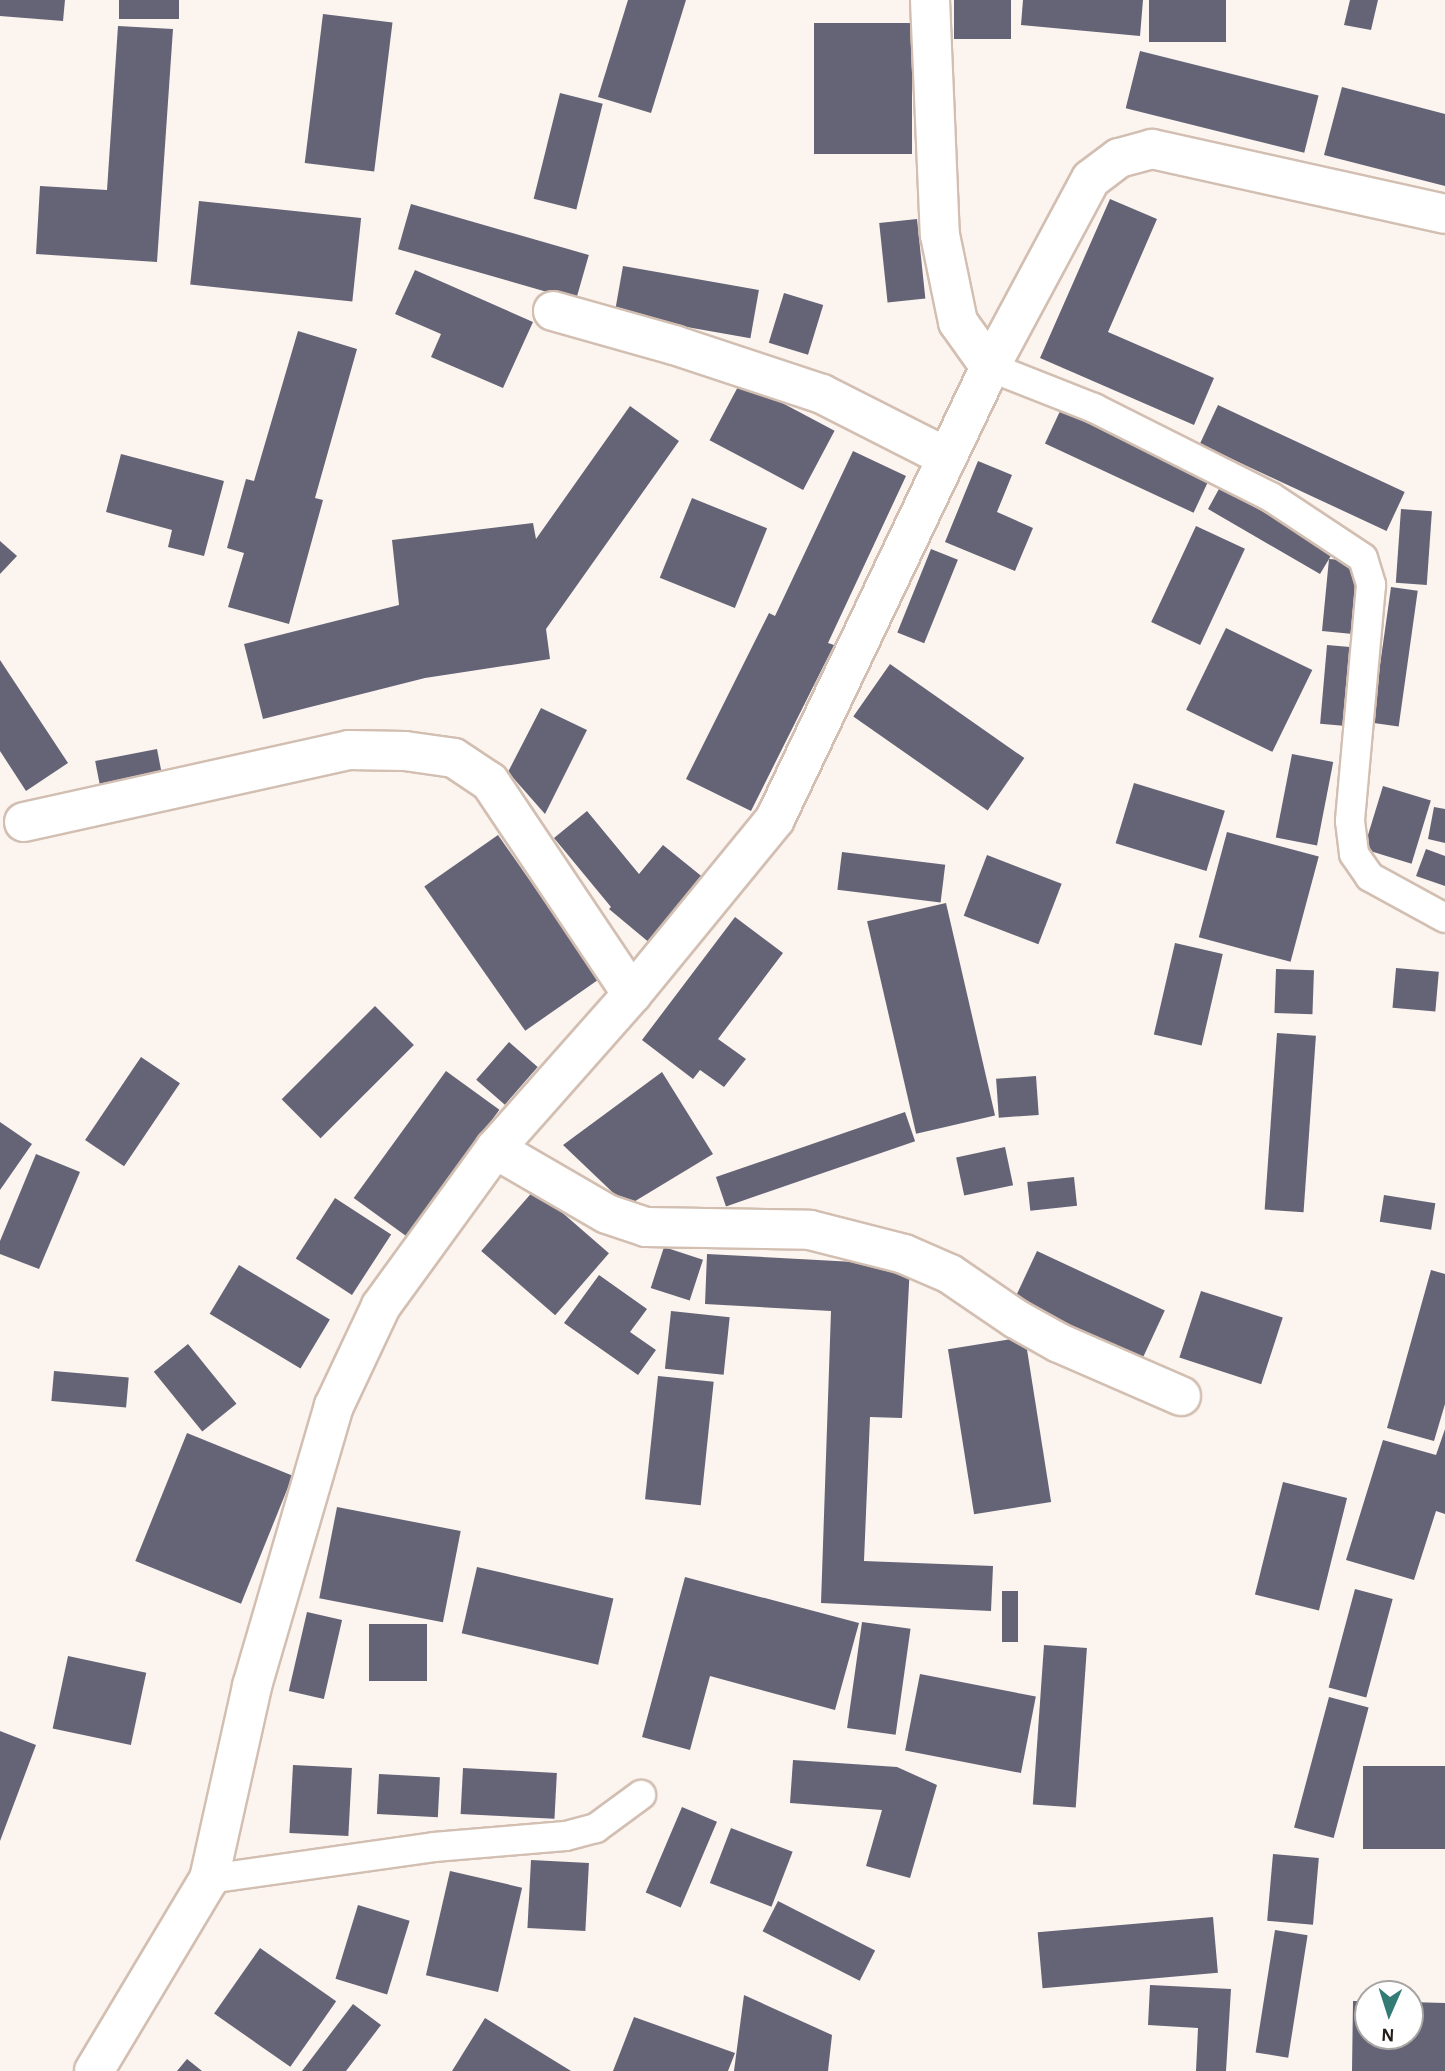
<!DOCTYPE html>
<html>
<head>
<meta charset="utf-8">
<style>
	body { margin:0 }
	#map { position:relative; width:1445px; height:2071px; overflow:hidden; background:#fcf4ef; font-family:"Alegreya Sans",sans-serif }
	div>[style] { position:absolute }
	[style*='--x'] { left:calc(var(--x)*1px); top:calc(var(--y)*1px); width:calc(var(--w)*1px); rotate:calc(var(--a)*1deg) }
	.building>* { inset:0; background:#656476; transform-origin:0 0 }
	.roads { filter:drop-shadow(2px 0 #d2bfb2) drop-shadow(-2px 0 #d2bfb2) drop-shadow(0 2px #d2bfb2) drop-shadow(0 -2px #d2bfb2) }
	.lane>* { height:28px; margin:-14px; padding:0 14px; transform-origin:14px; border-radius:14px; background:#fff }
	.street>* { height:38px; margin:-19px; padding:0 19px; transform-origin:19px; border-radius:19px; background:#fff }
	span { translate:-50% -50%; white-space:nowrap; text-align:center; line-height:1.15; -webkit-text-stroke:7px #fff; paint-order:stroke }
	.north { position:absolute; left:1354px; top:1980px; width:70px; height:70px; box-sizing:border-box; background:#fff; border:2px solid #a8a5a3; border-radius:50%; rotate:183deg; font-size:19px; font-weight:700; line-height:28px; text-align:center; color:#261f1a }
	.north::after { content:''; display:block; margin:auto; width:24px; height:32px; background:#337b75; clip-path:polygon(50% 0,100% 100%,50% 72%,0 100%) }
</style>
</head>
<body>
<div id="map">
	<div class="building">
		<i style="clip-path:polygon(0 0,65px 0,63px 21px,0 16px)"></i>
		<i style="left:119px;top:0;width:60px;height:19px"></i>
		<i style="clip-path:polygon(628px 0,686px 0,651px 113px,598px 97px)"></i>
		<i style="left:954px;top:0;width:57px;height:39px"></i>
		<i style="clip-path:polygon(1023px 0,1143px 0,1140px 36px,1021px 25px)"></i>
		<i style="left:1149px;top:0;width:77px;height:42px"></i>
		<i style="clip-path:polygon(1350px 0,1378px 0,1371px 30px,1344px 25px)"></i>
		<i style="left:323px;top:14px;width:70px;height:150px;rotate:7deg"></i>
		<i style="left:814px;top:23px;width:98px;height:131px"></i>
		<i style="clip-path:polygon(118px 26px,173px 29px,157px 262px,36px 254px,40px 186px,107px 190px)"></i>
		<i style="left:1140px;top:51px;width:184px;height:59px;rotate:14deg"></i>
		<i style="clip-path:polygon(1342px 87px,1445px 114px,1445px 186px,1324px 155px)"></i>
		<i style="left:560px;top:93px;width:44px;height:109px;rotate:14deg"></i>
		<i style="clip-path:polygon(1110px 199px,1157px 219px,1108px 332px,1214px 378px,1194px 425px,1040px 358px)"></i>
		<i style="left:199px;top:201px;width:163px;height:84px;rotate:6deg"></i>
		<i style="left:411px;top:204px;width:185px;height:47px;rotate:16deg"></i>
		<i style="left:917px;top:219px;width:80px;height:38px;rotate:84deg"></i>
		<i style="left:623px;top:266px;width:138px;height:49px;rotate:10deg"></i>
		<i style="clip-path:polygon(415px 270px,533px 322px,503px 388px,431px 357px,441px 334px,395px 314px)"></i>
		<i style="left:784px;top:293px;width:41px;height:52px;rotate:17deg"></i>
		<i style="clip-path:polygon(298px 331px,357px 349px,315px 498px,323px 500px,289px 624px,228px 607px,244px 553px,227px 548px,246px 479px,254px 481px)"></i>
		<i style="left:741px;top:381px;width:106px;height:67px;rotate:28deg"></i>
		<i style="left:1218px;top:405px;width:206px;height:43px;rotate:25deg"></i>
		<i style="clip-path:polygon(630px 406px,679px 441px,546px 629px,550px 659px,425px 678px,263px 719px,244px 644px,399px 605px,392px 540px,533px 523px,536px 539px)"></i>
		<i style="left:1061px;top:409px;width:164px;height:38px;rotate:25deg"></i>
		<i style="clip-path:polygon(853px 451px,906px 476px,828px 643px,834px 645px,751px 811px,686px 779px,769px 613px,775px 616px)"></i>
		<i style="clip-path:polygon(121px 454px,224px 481px,204px 556px,168px 547px,172px 530px,106px 512px)"></i>
		<i style="clip-path:polygon(978px 461px,1012px 475px,997px 512px,1033px 528px,1015px 571px,945px 542px)"></i>
		<i style="clip-path:polygon(1220px 487px,1333px 552px,1329px 559px,1370px 562px,1363px 635px,1322px 631px,1329px 559px,1320px 574px,1208px 509px)"></i>
		<i style="left:692px;top:498px;width:81px;height:86px;rotate:22deg"></i>
		<i style="left:1401px;top:509px;width:31px;height:74px;rotate:4deg"></i>
		<i style="left:1196px;top:526px;width:54px;height:106px;rotate:25deg"></i>
		<i style="clip-path:polygon(0 541px,17px 556px,0 574px)"></i>
		<i style="left:931px;top:549px;width:29px;height:90px;rotate:22deg"></i>
		<i style="left:1391px;top:587px;width:27px;height:137px;rotate:8deg"></i>
		<i style="left:1226px;top:628px;width:96px;height:91px;rotate:26deg"></i>
		<i style="left:1327px;top:645px;width:23px;height:79px;rotate:5deg"></i>
		<i style="clip-path:polygon(0 660px,68px 763px,26px 791px,0 751px)"></i>
		<i style="left:890px;top:664px;width:164px;height:64px;rotate:35deg"></i>
		<i style="clip-path:polygon(541px 708px,587px 730px,545px 814px,508px 772px)"></i>
		<i style="left:157px;top:749px;width:26px;height:63px;rotate:79deg"></i>
		<i style="left:1292px;top:754px;width:42px;height:85px;rotate:11deg"></i>
		<i style="left:1134px;top:783px;width:95px;height:63px;rotate:17deg"></i>
		<i style="left:1383px;top:786px;width:50px;height:66px;rotate:17deg"></i>
		<i style="clip-path:polygon(1434px 807px,1445px 809px,1445px 843px,1428px 839px)"></i>
		<i style="clip-path:polygon(587px 811px,639px 874px,663px 845px,705px 879px,651px 944px,609px 909px,611px 907px,554px 838px)"></i>
		<i style="left:1227px;top:832px;width:95px;height:109px;rotate:15deg"></i>
		<i style="left:498px;top:835px;width:176px;height:90px;rotate:55deg"></i>
		<i style="clip-path:polygon(1426px 849px,1445px 856px,1445px 886px,1416px 876px)"></i>
		<i style="left:842px;top:852px;width:104px;height:38px;rotate:7deg"></i>
		<i style="left:987px;top:855px;width:80px;height:65px;rotate:21deg"></i>
		<i style="left:946px;top:903px;width:218px;height:81px;rotate:77deg"></i>
		<i style="clip-path:polygon(735px 917px,783px 953px,718px 1039px,746px 1059px,724px 1087px,700px 1070px,693px 1079px,642px 1040px)"></i>
		<i style="left:1175px;top:943px;width:49px;height:94px;rotate:13deg"></i>
		<i style="left:1396px;top:968px;width:43px;height:40px;rotate:5deg"></i>
		<i style="left:1276px;top:969px;width:38px;height:44px;rotate:2deg"></i>
		<i style="left:375px;top:1006px;width:55px;height:132px;rotate:45deg"></i>
		<i style="left:1277px;top:1033px;width:39px;height:177px;rotate:4deg"></i>
		<i style="left:509px;top:1042px;width:38px;height:50px;rotate:41deg"></i>
		<i style="left:141px;top:1057px;width:47px;height:100px;rotate:34deg"></i>
		<i style="left:446px;top:1071px;width:66px;height:157px;rotate:36deg"></i>
		<i style="clip-path:polygon(662px 1072px,713px 1154px,627px 1206px,563px 1145px)"></i>
		<i style="left:1036px;top:1076px;width:39px;height:40px;rotate:86deg"></i>
		<i style="left:905px;top:1112px;width:31px;height:200px;rotate:71deg"></i>
		<i style="clip-path:polygon(0 1122px,32px 1144px,0 1190px)"></i>
		<i style="left:1005px;top:1147px;width:39px;height:50px;rotate:78deg"></i>
		<i style="clip-path:polygon(36px 1154px,80px 1172px,39px 1269px,0 1254px,0 1241px)"></i>
		<i style="left:1074px;top:1177px;width:29px;height:47px;rotate:84deg"></i>
		<i style="left:535px;top:1189px;width:98px;height:82px;rotate:41deg"></i>
		<i style="left:1384px;top:1195px;width:52px;height:27px;rotate:9deg"></i>
		<i style="left:335px;top:1198px;width:67px;height:72px;rotate:33deg"></i>
		<i style="left:664px;top:1247px;width:41px;height:43px;rotate:18deg"></i>
		<i style="left:1037px;top:1251px;width:141px;height:58px;rotate:25deg"></i>
		<i style="clip-path:polygon(707px 1254px,910px 1265px,902px 1418px,870px 1417px,864px 1561px,993px 1566px,991px 1611px,821px 1603px,831px 1311px,705px 1304px)"></i>
		<i style="left:239px;top:1265px;width:106px;height:57px;rotate:31deg"></i>
		<i style="clip-path:polygon(1431px 1270px,1445px 1274px,1445px 1404px,1434px 1441px,1387px 1428px)"></i>
		<i style="clip-path:polygon(599px 1275px,647px 1309px,630px 1332px,656px 1350px,638px 1375px,564px 1323px)"></i>
		<i style="left:1201px;top:1291px;width:86px;height:70px;rotate:18deg"></i>
		<i style="left:671px;top:1311px;width:59px;height:58px;rotate:6deg"></i>
		<i style="left:1025px;top:1337px;width:167px;height:78px;rotate:81deg"></i>
		<i style="left:188px;top:1344px;width:77px;height:44px;rotate:51deg"></i>
		<i style="left:54px;top:1371px;width:75px;height:30px;rotate:5deg"></i>
		<i style="left:658px;top:1376px;width:56px;height:124px;rotate:6deg"></i>
		<i style="clip-path:polygon(1445px 1429px,1445px 1514px,1436px 1511px,1414px 1580px,1346px 1560px,1383px 1440px,1436px 1455px)"></i>
		<i style="left:187px;top:1433px;width:114px;height:138px;rotate:22deg"></i>
		<i style="left:1283px;top:1482px;width:66px;height:116px;rotate:14deg"></i>
		<i style="left:337px;top:1507px;width:126px;height:93px;rotate:11deg"></i>
		<i style="left:477px;top:1567px;width:140px;height:68px;rotate:13deg"></i>
		<i style="clip-path:polygon(685px 1577px,859px 1623px,835px 1710px,710px 1676px,690px 1750px,642px 1737px)"></i>
		<i style="left:1355px;top:1589px;width:39px;height:102px;rotate:15deg"></i>
		<i style="left:1002px;top:1591px;width:16px;height:51px"></i>
		<i style="left:307px;top:1612px;width:36px;height:81px;rotate:13deg"></i>
		<i style="left:862px;top:1622px;width:49px;height:107px;rotate:8deg"></i>
		<i style="left:427px;top:1624px;width:57px;height:58px;rotate:90deg"></i>
		<i style="left:1044px;top:1645px;width:43px;height:160px;rotate:4deg"></i>
		<i style="left:68px;top:1656px;width:80px;height:74px;rotate:12deg"></i>
		<i style="left:920px;top:1674px;width:118px;height:78px;rotate:11deg"></i>
		<i style="left:1329px;top:1697px;width:41px;height:135px;rotate:15deg"></i>
		<i style="clip-path:polygon(0 1731px,36px 1745px,0 1841px)"></i>
		<i style="clip-path:polygon(793px 1760px,897px 1767px,937px 1785px,910px 1878px,866px 1866px,882px 1810px,790px 1803px)"></i>
		<i style="left:293px;top:1765px;width:59px;height:68px;rotate:3deg"></i>
		<i style="left:1445px;top:1766px;width:83px;height:82px;rotate:90deg"></i>
		<i style="left:463px;top:1768px;width:94px;height:46px;rotate:3deg"></i>
		<i style="left:379px;top:1774px;width:61px;height:40px;rotate:3deg"></i>
		<i style="left:682px;top:1807px;width:38px;height:93px;rotate:23deg"></i>
		<i style="left:731px;top:1828px;width:66px;height:59px;rotate:21deg"></i>
		<i style="left:1273px;top:1854px;width:46px;height:67px;rotate:5deg"></i>
		<i style="left:531px;top:1860px;width:58px;height:68px;rotate:3deg"></i>
		<i style="left:450px;top:1871px;width:74px;height:107px;rotate:13deg"></i>
		<i style="left:778px;top:1901px;width:109px;height:34px;rotate:27deg"></i>
		<i style="left:358px;top:1905px;width:54px;height:77px;rotate:17deg"></i>
		<i style="left:1213px;top:1917px;width:56px;height:176px;rotate:85deg"></i>
		<i style="left:1275px;top:1930px;width:33px;height:124px;rotate:9deg"></i>
		<i style="left:260px;top:1948px;width:93px;height:80px;rotate:35deg"></i>
		<i style="clip-path:polygon(1150px 1985px,1231px 1989px,1226px 2071px,1196px 2071px,1198px 2028px,1148px 2025px)"></i>
		<i style="clip-path:polygon(744px 1995px,832px 2035px,828px 2071px,734px 2071px)"></i>
		<i style="clip-path:polygon(1353px 2001px,1368px 2001px,1368px 2036px,1410px 2036px,1410px 2002px,1445px 2003px,1445px 2071px,1352px 2071px)"></i>
		<i style="clip-path:polygon(353px 2004px,381px 2025px,346px 2071px,302px 2071px)"></i>
		<i style="clip-path:polygon(634px 2017px,735px 2053px,728px 2071px,613px 2071px)"></i>
		<i style="clip-path:polygon(485px 2018px,571px 2071px,452px 2071px)"></i>
		<i style="clip-path:polygon(187px 2059px,202px 2071px,177px 2071px)"></i>
	</div>
	<div class="roads">
		<div class="lane">
			<i style="--x:990;--y:367;--w:112;--a:21.5"></i>
			<i style="--x:1094;--y:408;--w:198;--a:26.7"></i>
			<i style="--x:1271;--y:497;--w:110;--a:33.5"></i>
			<i style="--x:1363;--y:558;--w:28;--a:73"></i>
			<i style="--x:1371;--y:585;--w:237;--a:95.1"></i>
			<i style="--x:1350;--y:821;--w:33;--a:83"></i>
			<i style="--x:1354;--y:854;--w:28;--a:55"></i>
			<i style="--x:1370;--y:877;--w:85;--a:28.7"></i>
			<i style="--x:209;--y:1879;--w:227;--a:-8.1"></i>
			<i style="--x:434;--y:1847;--w:132;--a:-4.8"></i>
			<i style="--x:566;--y:1836;--w:31;--a:-15"></i>
			<i style="--x:596;--y:1828;--w:56;--a:-36.3"></i>
		</div>
		<div class="street">
			<i style="--x:930;--y:0;--w:235;--a:87.6"></i>
			<i style="--x:940;--y:235;--w:89;--a:78.3"></i>
			<i style="--x:958;--y:322;--w:55;--a:54.6"></i>
			<i style="--x:553;--y:311;--w:126;--a:15.7"></i>
			<i style="--x:674;--y:345;--w:156;--a:18.3"></i>
			<i style="--x:822;--y:394;--w:139;--a:26.9"></i>
			<i style="--x:24;--y:822;--w:333;--a:-12.5"></i>
			<i style="--x:349;--y:750;--w:56;--a:1"></i>
			<i style="--x:405;--y:751;--w:49;--a:8.1"></i>
			<i style="--x:454;--y:758;--w:43;--a:33.7"></i>
			<i style="--x:490;--y:782;--w:255;--a:56.2"></i>
			<i style="--x:495;--y:1149;--w:129;--a:30.1"></i>
			<i style="--x:607;--y:1214;--w:41;--a:18.4"></i>
			<i style="--x:646;--y:1227;--w:164;--a:1"></i>
			<i style="--x:810;--y:1230;--w:97;--a:14.3"></i>
			<i style="--x:904;--y:1254;--w:50;--a:23.5"></i>
			<i style="--x:950;--y:1274;--w:80;--a:34.3"></i>
			<i style="--x:1016;--y:1319;--w:49;--a:29.2"></i>
			<i style="--x:1059;--y:1343;--w:133;--a:23.5"></i>
			<i style="--x:94;--y:2071;--w:224;--a:-59.1"></i>
			<i style="--x:209;--y:1879;--w:198;--a:-77.4"></i>
			<i style="--x:252;--y:1686;--w:292;--a:-73.7"></i>
			<i style="--x:334;--y:1406;--w:110;--a:-64.8"></i>
			<i style="--x:381;--y:1306;--w:194;--a:-54"></i>
			<i style="--x:495;--y:1149;--w:207;--a:-48.5"></i>
			<i style="--x:632;--y:994;--w:226;--a:-50.7"></i>
			<i style="--x:775;--y:819;--w:501;--a:-64.56"></i>
			<i style="--x:990;--y:367;--w:213;--a:-61.8"></i>
			<i style="--x:1091;--y:179;--w:35;--a:-37"></i>
			<i style="--x:1119;--y:158;--w:34;--a:-15"></i>
			<i style="--x:1152;--y:149;--w:300;--a:12.5"></i>
		</div>
	</div>
	<div class="north">N</div>
</div>
</body>
</html>
